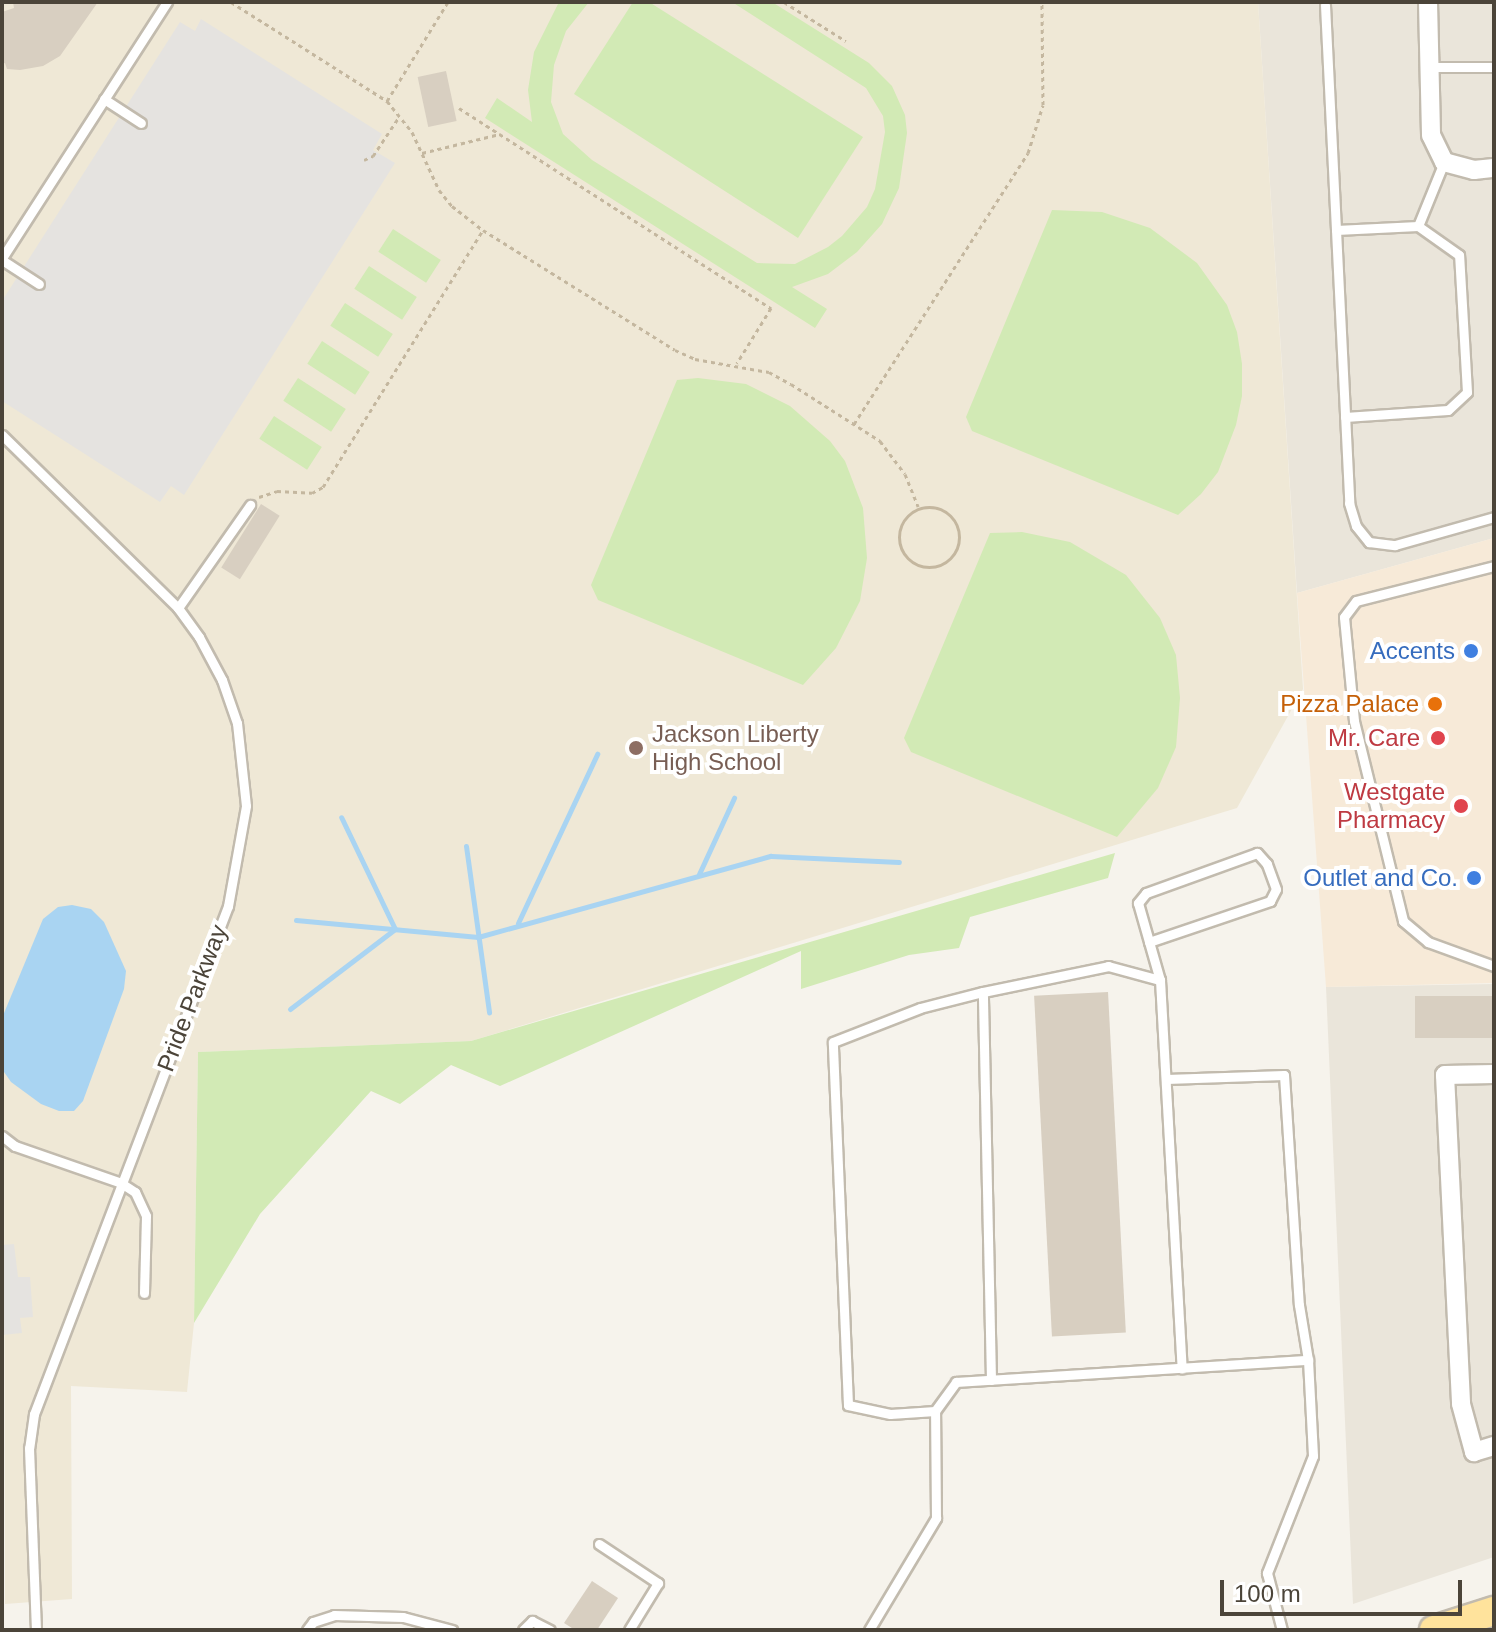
<!DOCTYPE html>
<html>
<head>
<meta charset="utf-8">
<style>
	body { margin:0 }
	#map { position:relative; width:1496px; height:1632px; overflow:hidden; background:#f6f3ec; font-family:Helvetica,sans-serif }
	div>[style] { position:absolute }
	[style*='--x'] { left:calc(var(--x)*1px); top:calc(var(--y)*1px); width:calc(var(--w)*1px); rotate:calc(var(--a)*1deg) }
	.residential>* { inset:0; background:#eae5da }
	.commercial>* { inset:0; background:#f7ead8 }
	.education>* { inset:0; background:#efe8d6 }
	.green>* { inset:0; background:#d2eab5; transform-origin:0 0 }
	.parking>* { inset:0; background:#e5e3e0 }
	.water>* { inset:0; background:#a9d4f2 }
	.stream>* { height:5px; margin:-2.5px; padding:0 2.5px; transform-origin:2.5px; border-radius:2.5px; background:#a9d4f2 }
	.building>* { inset:0; background:#d8cfc1; transform-origin:0 0 }
	.path>* { height:3px; margin-top:-1.5px; transform-origin:0; background:repeating-linear-gradient(90deg,#c4b79f 0 4px,transparent 0 8px) }
	.path>.ring { margin:-1.5px; padding:0; box-sizing:content-box; background:none; border:3px solid #c4b79f; border-radius:50% }
	.roads { filter:drop-shadow(2px 0 #c2bbae) drop-shadow(-2px 0 #c2bbae) drop-shadow(0 2px #c2bbae) drop-shadow(0 -2px #c2bbae) }
	.lane>* { height:9px; margin:-4.5px; padding:0 4.5px; transform-origin:4.5px; border-radius:4.5px; background:#fff }
	.street>* { height:18px; margin:-9px; padding:0 9px; transform-origin:9px; border-radius:9px; background:#fff }
	.primary>* { height:28px; margin:-14px; padding:0 14px; transform-origin:14px; border-radius:14px; background:#ffe39c }
	.dots>* { width:22px; height:22px; translate:-50% -50%; box-sizing:border-box; border:4px solid #fff; border-radius:50% }
	span { translate:-50% -50%; white-space:nowrap; text-align:center; line-height:1.15; -webkit-text-stroke:8px #fff; paint-order:stroke }
	.shop-label { font-size:24px; color:#366cbe }
	.right { translate:-100% -50%; text-align:right }
	.food-label { font-size:24px; color:#c56008 }
	.education-label { font-size:24px; color:#785e54 }
	.left { translate:0 -50%; text-align:left }
	.health-label { font-size:24px; color:#be3a42 }
	.street-label { font-size:24px; color:#4b4439 }
	.frame { position:absolute; inset:0; border:4px solid #4b4439; pointer-events:none }
	.scale { position:absolute; left:1220px; top:1580px; width:242px; height:36px; box-sizing:border-box; border:4px solid #4b4439; border-top:0; padding-left:10px; font-size:24px; line-height:28px; white-space:nowrap; color:#4b4439; -webkit-text-stroke:6px #fff; paint-order:stroke }
</style>
</head>
<body>
<div id="map">
	<div class="residential">
		<i style="clip-path:polygon(1258px 2px,1494px 2px,1494px 538px,1297px 593px)"></i>
		<i style="clip-path:polygon(1494px 984px,1494px 1557px,1353px 1604px,1326px 987px)"></i>
	</div>
	<div class="commercial">
		<i style="clip-path:polygon(1494px 538px,1494px 983px,1326px 987px,1297px 593px)"></i>
	</div>
	<div class="education">
		<i style="clip-path:polygon(2px 2px,1258px 2px,1303px 689px,1237px 808px,471px 1041px,198px 1052px,194px 1323px,187px 1392px,71px 1386px,72px 1599px,5px 1604px)"></i>
	</div>
	<div class="green">
		<i style="clip-path:polygon(559px 2px,589px 2px,566px 31px,554px 65px,551px 102px,563px 134px,592px 160px,757px 263px,795px 264px,828px 247px,842px 236px,867px 207px,875px 189px,885px 132px,883px 116px,866px 88px,732px 2px,772px 2px,869px 63px,892px 86px,905px 115px,907px 133px,899px 188px,882px 224px,857px 252px,828px 274px,792px 287px,827px 309px,815px 328px,485px 118px,497px 98px,532px 122px,528px 90px,534px 52px)"></i>
		<i style="clip-path:polygon(633px 2px,649px 2px,863px 137px,798px 238px,574px 94px)"></i>
		<i style="clip-path:polygon(1052px 210px,1102px 212px,1150px 228px,1197px 263px,1227px 305px,1237px 332px,1242px 364px,1242px 396px,1236px 425px,1218px 472px,1201px 494px,1178px 515px,972px 431px,966px 417px)"></i>
		<i style="left:393px;top:229px;width:57px;height:27px;rotate:33deg"></i>
		<i style="left:369px;top:266px;width:57px;height:27px;rotate:33deg"></i>
		<i style="left:345px;top:303px;width:57px;height:27px;rotate:33deg"></i>
		<i style="left:322px;top:341px;width:57px;height:27px;rotate:33deg"></i>
		<i style="left:298px;top:378px;width:57px;height:27px;rotate:33deg"></i>
		<i style="clip-path:polygon(698px 378px,746px 384px,790px 406px,830px 441px,845px 461px,863px 508px,867px 558px,860px 601px,836px 648px,803px 685px,598px 600px,591px 585px,677px 380px)"></i>
		<i style="left:274px;top:416px;width:57px;height:27px;rotate:33deg"></i>
		<i style="clip-path:polygon(1022px 532px,1070px 542px,1126px 575px,1160px 618px,1176px 655px,1180px 698px,1176px 747px,1158px 788px,1117px 837px,911px 752px,904px 738px,990px 533px)"></i>
		<i style="clip-path:polygon(1115px 853px,1108px 878px,970px 917px,959px 948px,909px 955px,801px 989px,801px 951px,500px 1086px,451px 1065px,400px 1104px,371px 1091px,260px 1214px,194px 1323px,198px 1052px,471px 1041px)"></i>
	</div>
	<div class="parking">
		<i style="clip-path:polygon(201px 19px,382px 134px,373px 150px,395px 163px,184px 495px,171px 486px,160px 502px,2px 401px,2px 301px,180px 22px,195px 31px)"></i>
		<i style="clip-path:polygon(14px 1244px,18px 1277px,30px 1277px,33px 1317px,20px 1318px,22px 1333px,2px 1335px,2px 1245px)"></i>
	</div>
	<div class="water">
		<i style="clip-path:polygon(72px 905px,91px 909px,104px 922px,126px 971px,124px 989px,83px 1101px,74px 1111px,59px 1111px,41px 1104px,11px 1082px,2px 1069px,2px 1018px,43px 919px,58px 907px)"></i>
	</div>
	<div class="stream">
		<i style="--x:466;--y:846;--w:168;--a:82.1"></i>
		<i style="--x:699;--y:874;--w:84;--a:-65.3"></i>
		<i style="--x:296;--y:920;--w:183;--a:5.3"></i>
		<i style="--x:478;--y:937;--w:304;--a:-15.5"></i>
		<i style="--x:771;--y:856;--w:128;--a:2.7"></i>
		<i style="--x:518;--y:923;--w:187;--a:-64.9"></i>
		<i style="--x:290;--y:1009;--w:132;--a:-37.3"></i>
		<i style="--x:395;--y:929;--w:124;--a:-115.7"></i>
	</div>
	<div class="building">
		<i style="clip-path:polygon(13px 2px,98px 2px,60px 56px,43px 66px,20px 70px,7px 69px,5px 63px,2px 64px,2px 12px,14px 8px)"></i>
		<i style="left:446px;top:71px;width:51px;height:29px;rotate:78deg"></i>
		<i style="left:261px;top:504px;width:22px;height:75px;rotate:32deg"></i>
		<i style="left:1108px;top:992px;width:341px;height:74px;rotate:87deg"></i>
		<i style="left:1494px;top:996px;width:42px;height:79px;rotate:90deg"></i>
		<i style="clip-path:polygon(592px 1581px,618px 1598px,597px 1630px,575px 1630px,564px 1623px)"></i>
	</div>
	<div class="path">
		<i style="--x:231;--y:2;--w:185;--a:32.4"></i>
		<i style="--x:387;--y:101;--w:40;--a:51"></i>
		<i style="--x:412;--y:132;--w:64;--a:65"></i>
		<i style="--x:439;--y:190;--w:21;--a:51"></i>
		<i style="--x:452;--y:206;--w:39;--a:38"></i>
		<i style="--x:483;--y:230;--w:226;--a:32"></i>
		<i style="--x:675;--y:350;--w:22;--a:24"></i>
		<i style="--x:695;--y:359;--w:75;--a:10"></i>
		<i style="--x:769;--y:372;--w:25;--a:29"></i>
		<i style="--x:791;--y:384;--w:106;--a:32.6"></i>
		<i style="--x:880;--y:441;--w:41;--a:52.9"></i>
		<i style="--x:905;--y:474;--w:35;--a:68"></i>
		<i style="--x:784;--y:2;--w:73;--a:32.2"></i>
		<i style="--x:387;--y:101;--w:116;--a:-58.4"></i>
		<i style="--x:459;--y:108;--w:371;--a:32.7"></i>
		<i style="--x:771;--y:308;--w:65;--a:121.7"></i>
		<i style="--x:422;--y:153;--w:80;--a:-13.7"></i>
		<i style="--x:364;--y:160;--w:10;--a:-24"></i>
		<i style="--x:373;--y:156;--w:47;--a:-56.3"></i>
		<i style="--x:854;--y:424;--w:322;--a:-57.3"></i>
		<i style="--x:1028;--y:153;--w:50;--a:-72.6"></i>
		<i style="--x:1043;--y:105;--w:103;--a:-90.6"></i>
		<i style="--x:259;--y:497;--w:19;--a:-18"></i>
		<i style="--x:277;--y:491;--w:35;--a:3"></i>
		<i style="--x:312;--y:493;--w:13;--a:-29"></i>
		<i style="--x:323;--y:487;--w:303;--a:-58.1"></i>
		<i class="ring" style="left:899px;top:507px;width:57px;height:57px"></i>
	</div>
	<div class="roads">
		<div class="lane">
			<i style="--x:1325;--y:5;--w:499;--a:87.2"></i>
			<i style="--x:1349;--y:503;--w:24;--a:73"></i>
			<i style="--x:1356;--y:526;--w:21;--a:51"></i>
			<i style="--x:1369;--y:542;--w:26;--a:7"></i>
			<i style="--x:1395;--y:545;--w:103;--a:-15.8"></i>
			<i style="--x:1430;--y:67;--w:64;--a:0"></i>
			<i style="--x:104;--y:99;--w:44;--a:33"></i>
			<i style="--x:1336;--y:230;--w:82;--a:-2.8"></i>
			<i style="--x:1418;--y:226;--w:69;--a:-67.9"></i>
			<i style="--x:2;--y:258;--w:305;--a:-57.2"></i>
			<i style="--x:2;--y:260;--w:44;--a:33"></i>
			<i style="--x:1345;--y:417;--w:103;--a:-3.9"></i>
			<i style="--x:1448;--y:410;--w:26;--a:-43"></i>
			<i style="--x:1467;--y:392;--w:137;--a:-93.3"></i>
			<i style="--x:1459;--y:255;--w:50;--a:-144.7"></i>
			<i style="--x:2;--y:435;--w:247;--a:44.5"></i>
			<i style="--x:178;--y:608;--w:36;--a:54"></i>
			<i style="--x:199;--y:637;--w:49;--a:61.9"></i>
			<i style="--x:222;--y:680;--w:46;--a:70.8"></i>
			<i style="--x:237;--y:723;--w:83;--a:83.8"></i>
			<i style="--x:246;--y:806;--w:102;--a:100.2"></i>
			<i style="--x:228;--y:906;--w:544;--a:110.9"></i>
			<i style="--x:34;--y:1414;--w:34;--a:98"></i>
			<i style="--x:29;--y:1448;--w:182;--a:87.8"></i>
			<i style="--x:1494;--y:566;--w:142;--a:165.8"></i>
			<i style="--x:1356;--y:601;--w:20;--a:127"></i>
			<i style="--x:1344;--y:617;--w:104;--a:84.5"></i>
			<i style="--x:1354;--y:721;--w:206;--a:76.2"></i>
			<i style="--x:1403;--y:921;--w:33;--a:40"></i>
			<i style="--x:1428;--y:942;--w:70;--a:20"></i>
			<i style="--x:178;--y:608;--w:126;--a:-55"></i>
			<i style="--x:1149;--y:942;--w:128;--a:-18.7"></i>
			<i style="--x:1270;--y:901;--w:13;--a:-63"></i>
			<i style="--x:1276;--y:889;--w:27;--a:-110"></i>
			<i style="--x:1267;--y:864;--w:15;--a:-132"></i>
			<i style="--x:1257;--y:853;--w:118;--a:160.2"></i>
			<i style="--x:1146;--y:893;--w:13;--a:129"></i>
			<i style="--x:1138;--y:903;--w:80;--a:74.1"></i>
			<i style="--x:1166;--y:1079;--w:118;--a:-1.9"></i>
			<i style="--x:1284;--y:1075;--w:230;--a:86.3"></i>
			<i style="--x:1299;--y:1305;--w:56;--a:80.7"></i>
			<i style="--x:2;--y:1136;--w:16;--a:38"></i>
			<i style="--x:15;--y:1146;--w:112;--a:19.2"></i>
			<i style="--x:121;--y:1183;--w:17;--a:33"></i>
			<i style="--x:135;--y:1192;--w:26;--a:65"></i>
			<i style="--x:146;--y:1216;--w:77;--a:91.5"></i>
			<i style="--x:991;--y:1380;--w:388;--a:-91.2"></i>
			<i style="--x:983;--y:992;--w:128;--a:-11.7"></i>
			<i style="--x:1108;--y:966;--w:54;--a:15.1"></i>
			<i style="--x:1160;--y:980;--w:389;--a:86.8"></i>
			<i style="--x:935;--y:1411;--w:45;--a:176.2"></i>
			<i style="--x:890;--y:1414;--w:43;--a:-167.9"></i>
			<i style="--x:848;--y:1405;--w:363;--a:-92.4"></i>
			<i style="--x:833;--y:1042;--w:93;--a:-21.3"></i>
			<i style="--x:920;--y:1008;--w:65;--a:-14.3"></i>
			<i style="--x:599;--y:1544;--w:71;--a:33.5"></i>
			<i style="--x:658;--y:1583;--w:55;--a:121.7"></i>
			<i style="--x:307;--y:1630;--w:10;--a:-53"></i>
			<i style="--x:313;--y:1622;--w:22;--a:-18"></i>
			<i style="--x:334;--y:1615;--w:69;--a:1.7"></i>
			<i style="--x:403;--y:1617;--w:51;--a:14.9"></i>
			<i style="--x:523;--y:1630;--w:13;--a:-45"></i>
			<i style="--x:532;--y:1621;--w:20;--a:27"></i>
			<i style="--x:869;--y:1630;--w:131;--a:-59.1"></i>
			<i style="--x:936;--y:1518;--w:107;--a:-90.5"></i>
			<i style="--x:935;--y:1411;--w:36;--a:-54"></i>
			<i style="--x:956;--y:1382;--w:353;--a:-3.6"></i>
			<i style="--x:1308;--y:1360;--w:96;--a:87"></i>
			<i style="--x:1313;--y:1456;--w:126;--a:111.5"></i>
			<i style="--x:1267;--y:1573;--w:59;--a:75.3"></i>
		</div>
		<div class="street">
			<i style="--x:1428;--y:2;--w:133;--a:88.7"></i>
			<i style="--x:1431;--y:135;--w:30;--a:64"></i>
			<i style="--x:1444;--y:162;--w:31;--a:15"></i>
			<i style="--x:1474;--y:170;--w:20;--a:-6"></i>
			<i style="--x:1494;--y:1074;--w:49;--a:178.8"></i>
			<i style="--x:1445;--y:1075;--w:329;--a:87.2"></i>
			<i style="--x:1461;--y:1404;--w:50;--a:74.8"></i>
			<i style="--x:1474;--y:1452;--w:21;--a:-17"></i>
		</div>
		<div class="primary">
			<i style="--x:1434;--y:1630;--w:63;--a:-17.6"></i>
		</div>
	</div>
	<div class="dots">
		<i style="left:1471px;top:651px;background:#3f7fe0"></i>
		<i style="left:1435px;top:704px;background:#e8710a"></i>
		<i style="left:1438px;top:738px;background:#e0444e"></i>
		<i style="left:636px;top:748px;background:#8d6e63"></i>
		<i style="left:1461px;top:806px;background:#e0444e"></i>
		<i style="left:1474px;top:878px;background:#3f7fe0"></i>
	</div>
	<div class="shop-label">
		<span class="right" style="left:1455px;top:651px">Accents</span>
		<span class="right" style="left:1458px;top:878px">Outlet and Co.</span>
	</div>
	<div class="food-label">
		<span class="right" style="left:1419px;top:704px">Pizza Palace</span>
	</div>
	<div class="education-label">
		<span class="left" style="left:652px;top:748px">Jackson Liberty<br>High School</span>
	</div>
	<div class="health-label">
		<span class="right" style="left:1420px;top:738px">Mr. Care</span>
		<span class="right" style="left:1445px;top:806px">Westgate<br>Pharmacy</span>
	</div>
	<div class="street-label">
		<span style="left:192px;top:998px;rotate:-69deg">Pride Parkway</span>
	</div>
	<div class="frame"></div>
	<div class="scale">100 m</div>
</div>
</body>
</html>
